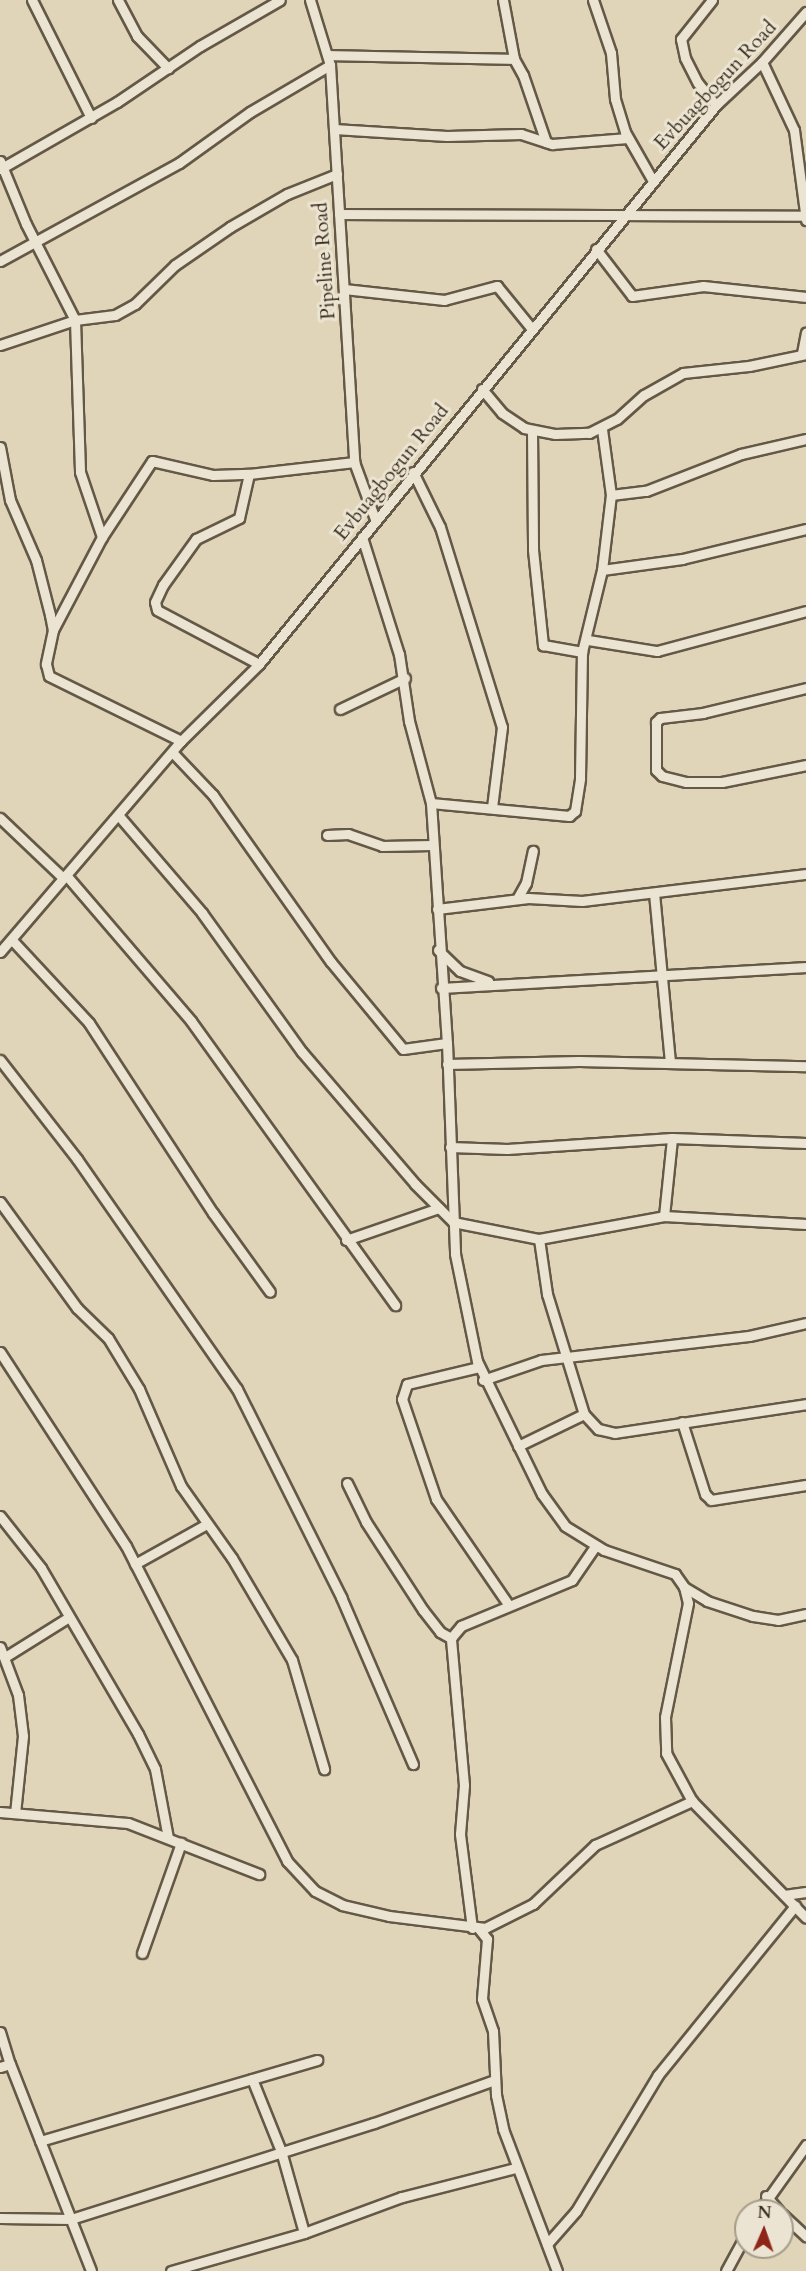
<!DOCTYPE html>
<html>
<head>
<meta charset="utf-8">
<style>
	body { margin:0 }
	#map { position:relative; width:806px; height:2271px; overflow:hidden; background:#e1d5b9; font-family:Cardo,serif }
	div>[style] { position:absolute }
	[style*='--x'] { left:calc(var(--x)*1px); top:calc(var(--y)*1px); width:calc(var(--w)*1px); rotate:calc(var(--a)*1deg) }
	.roads { filter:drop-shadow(2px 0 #645846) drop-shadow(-2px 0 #645846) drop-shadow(0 2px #645846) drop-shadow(0 -2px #645846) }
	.minor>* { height:9px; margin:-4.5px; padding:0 4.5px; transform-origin:4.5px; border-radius:4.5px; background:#ece4d2 }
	span { translate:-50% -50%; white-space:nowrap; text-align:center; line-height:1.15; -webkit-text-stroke:6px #ece4d2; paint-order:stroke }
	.street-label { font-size:20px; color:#3b2f1f }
	.north { position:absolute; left:734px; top:2199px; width:60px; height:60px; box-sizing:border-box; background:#ece4d2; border:2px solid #a59c8a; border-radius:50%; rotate:2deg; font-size:16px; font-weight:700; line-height:24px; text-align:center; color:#3b2f1f }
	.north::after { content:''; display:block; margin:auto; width:21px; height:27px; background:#8f2418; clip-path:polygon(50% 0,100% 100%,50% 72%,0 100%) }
</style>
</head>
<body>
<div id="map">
	<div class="roads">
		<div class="minor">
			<i style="--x:32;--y:0;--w:132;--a:63.4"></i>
			<i style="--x:118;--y:0;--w:41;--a:62.2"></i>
			<i style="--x:137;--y:36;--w:45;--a:45.9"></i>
			<i style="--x:310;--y:0;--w:68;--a:72.9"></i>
			<i style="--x:330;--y:65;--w:398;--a:86.5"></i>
			<i style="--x:354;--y:462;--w:61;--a:69.8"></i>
			<i style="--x:503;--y:0;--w:60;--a:79.4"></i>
			<i style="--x:514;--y:59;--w:18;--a:61"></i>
			<i style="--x:523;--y:75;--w:71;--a:71.1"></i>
			<i style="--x:593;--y:0;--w:56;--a:71.2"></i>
			<i style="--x:611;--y:53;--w:46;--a:85"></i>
			<i style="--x:615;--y:99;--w:34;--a:73"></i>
			<i style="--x:625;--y:132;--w:56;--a:60.3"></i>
			<i style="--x:712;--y:0;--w:50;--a:128.5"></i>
			<i style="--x:681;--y:39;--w:19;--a:78"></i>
			<i style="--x:685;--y:58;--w:28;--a:63"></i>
			<i style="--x:698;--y:83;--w:28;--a:51"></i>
			<i style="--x:329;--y:55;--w:185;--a:1.2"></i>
			<i style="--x:762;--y:62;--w:75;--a:64.8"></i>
			<i style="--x:794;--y:130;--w:91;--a:82.4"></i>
			<i style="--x:334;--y:129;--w:113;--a:3.5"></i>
			<i style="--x:447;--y:136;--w:74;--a:-1.5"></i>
			<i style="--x:521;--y:134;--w:33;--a:18"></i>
			<i style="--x:552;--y:144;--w:76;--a:-4.5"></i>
			<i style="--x:0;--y:161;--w:68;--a:67.6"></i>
			<i style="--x:26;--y:224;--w:108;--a:63"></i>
			<i style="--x:75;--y:320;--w:152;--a:88.1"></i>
			<i style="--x:80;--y:472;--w:69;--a:71.3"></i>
			<i style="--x:102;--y:537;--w:105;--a:117.8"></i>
			<i style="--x:0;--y:169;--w:135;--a:-29.8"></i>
			<i style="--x:117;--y:102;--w:100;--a:-34"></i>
			<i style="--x:200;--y:46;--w:92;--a:-29.9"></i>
			<i style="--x:339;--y:214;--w:467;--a:0.2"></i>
			<i style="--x:596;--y:249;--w:59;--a:52.5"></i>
			<i style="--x:632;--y:296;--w:72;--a:-8"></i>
			<i style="--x:703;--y:286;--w:104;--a:6.1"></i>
			<i style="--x:0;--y:261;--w:204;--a:-28.7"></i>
			<i style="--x:179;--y:163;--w:87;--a:-35.7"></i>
			<i style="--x:250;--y:112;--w:93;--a:-30.4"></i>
			<i style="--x:344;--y:289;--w:101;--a:6.3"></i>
			<i style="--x:444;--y:300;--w:55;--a:-14.8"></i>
			<i style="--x:497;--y:286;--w:55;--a:50.9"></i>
			<i style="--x:0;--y:345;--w:79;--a:-18.4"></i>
			<i style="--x:75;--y:320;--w:40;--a:-7.1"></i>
			<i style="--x:115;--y:315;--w:23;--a:-29"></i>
			<i style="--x:135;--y:304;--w:56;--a:-44.3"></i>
			<i style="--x:175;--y:265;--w:67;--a:-34.6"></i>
			<i style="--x:230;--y:227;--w:66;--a:-30.1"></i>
			<i style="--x:287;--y:194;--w:54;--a:-21.8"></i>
			<i style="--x:802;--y:353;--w:21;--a:-79"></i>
			<i style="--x:482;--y:389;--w:31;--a:50"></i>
			<i style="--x:502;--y:413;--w:27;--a:34"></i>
			<i style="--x:524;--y:428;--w:32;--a:11"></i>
			<i style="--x:555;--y:434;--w:34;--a:-2"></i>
			<i style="--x:589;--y:433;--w:31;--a:-27"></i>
			<i style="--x:617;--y:419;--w:36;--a:-42"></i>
			<i style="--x:644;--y:395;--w:45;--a:-29.4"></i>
			<i style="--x:683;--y:373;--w:66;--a:-6.1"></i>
			<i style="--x:749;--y:366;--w:58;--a:-11.9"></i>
			<i style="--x:532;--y:430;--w:120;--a:89.5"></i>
			<i style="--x:533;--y:550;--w:96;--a:84"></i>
			<i style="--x:543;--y:645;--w:40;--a:10"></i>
			<i style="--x:0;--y:447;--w:54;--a:79.3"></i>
			<i style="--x:10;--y:500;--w:65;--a:66.6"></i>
			<i style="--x:36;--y:560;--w:57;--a:75.7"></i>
			<i style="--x:50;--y:615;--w:15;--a:79"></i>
			<i style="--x:53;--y:630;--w:35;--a:102"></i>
			<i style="--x:46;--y:664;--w:12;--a:76"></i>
			<i style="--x:49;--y:676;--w:147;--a:26.2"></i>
			<i style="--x:413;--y:472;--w:61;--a:63.9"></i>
			<i style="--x:440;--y:527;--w:209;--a:72.8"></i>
			<i style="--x:502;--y:727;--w:81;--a:97.1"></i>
			<i style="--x:611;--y:495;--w:35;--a:-7"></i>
			<i style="--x:646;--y:491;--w:102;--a:-21.3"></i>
			<i style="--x:741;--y:454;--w:67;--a:-13"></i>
			<i style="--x:102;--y:537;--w:91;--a:-56.7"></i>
			<i style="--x:152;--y:461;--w:63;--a:12.9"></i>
			<i style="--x:213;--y:475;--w:36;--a:-2"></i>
			<i style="--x:362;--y:537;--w:123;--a:72.5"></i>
			<i style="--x:399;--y:654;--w:68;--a:81.5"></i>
			<i style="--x:409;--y:721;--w:85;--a:75"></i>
			<i style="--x:431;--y:803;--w:241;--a:86.2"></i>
			<i style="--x:447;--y:1043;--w:211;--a:87.8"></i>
			<i style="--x:455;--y:1254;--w:109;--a:78.4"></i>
			<i style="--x:477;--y:1361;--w:148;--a:64"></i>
			<i style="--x:542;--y:1494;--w:39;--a:54"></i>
			<i style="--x:565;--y:1526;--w:46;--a:31.6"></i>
			<i style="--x:604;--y:1550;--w:75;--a:18.7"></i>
			<i style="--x:675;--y:1574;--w:16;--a:55"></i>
			<i style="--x:684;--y:1587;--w:16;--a:76"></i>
			<i style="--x:688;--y:1603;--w:116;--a:101.4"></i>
			<i style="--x:665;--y:1717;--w:36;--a:88"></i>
			<i style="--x:666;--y:1753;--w:55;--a:61.6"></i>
			<i style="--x:692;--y:1801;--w:163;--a:45.7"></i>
			<i style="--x:602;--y:570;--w:81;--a:-7.8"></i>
			<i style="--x:682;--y:559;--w:128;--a:-13.6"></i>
			<i style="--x:588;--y:640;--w:70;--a:9.1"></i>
			<i style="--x:657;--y:651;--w:154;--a:-15"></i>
			<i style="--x:259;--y:664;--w:115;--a:-152.1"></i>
			<i style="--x:157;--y:610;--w:8;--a:-104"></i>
			<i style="--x:155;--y:602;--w:19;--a:-65"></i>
			<i style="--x:163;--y:585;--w:57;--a:-54.3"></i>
			<i style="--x:196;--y:539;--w:48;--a:-26"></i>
			<i style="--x:239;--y:518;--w:45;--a:-77.2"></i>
			<i style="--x:249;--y:474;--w:106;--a:-6.5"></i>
			<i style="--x:806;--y:688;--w:106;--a:166.4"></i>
			<i style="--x:703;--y:713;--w:43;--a:173.4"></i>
			<i style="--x:660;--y:718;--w:6;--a:135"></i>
			<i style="--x:656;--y:722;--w:48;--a:90"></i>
			<i style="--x:656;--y:770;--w:8;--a:45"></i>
			<i style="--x:662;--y:776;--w:25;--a:14"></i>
			<i style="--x:686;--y:782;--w:36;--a:0"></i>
			<i style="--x:722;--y:782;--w:86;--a:-11.4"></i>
			<i style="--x:340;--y:709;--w:72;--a:-25.5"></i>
			<i style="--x:173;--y:753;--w:58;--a:46.4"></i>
			<i style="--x:213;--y:795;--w:204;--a:54.8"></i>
			<i style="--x:331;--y:962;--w:113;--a:50.4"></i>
			<i style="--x:403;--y:1049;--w:44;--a:-7.8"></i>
			<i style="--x:431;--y:803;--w:139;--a:5.4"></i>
			<i style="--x:569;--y:816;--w:8;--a:-40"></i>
			<i style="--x:575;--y:811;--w:33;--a:-81"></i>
			<i style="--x:580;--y:778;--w:126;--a:-89.1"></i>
			<i style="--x:582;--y:652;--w:84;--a:-76.3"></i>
			<i style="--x:602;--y:570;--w:76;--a:-83.2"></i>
			<i style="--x:611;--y:495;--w:67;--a:-97.8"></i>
			<i style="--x:119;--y:816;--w:128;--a:49.4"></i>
			<i style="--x:202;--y:913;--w:171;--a:54.3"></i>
			<i style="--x:302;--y:1052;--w:174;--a:49.4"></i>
			<i style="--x:415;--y:1184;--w:54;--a:45"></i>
			<i style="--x:453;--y:1222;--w:88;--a:11.2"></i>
			<i style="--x:539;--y:1239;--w:127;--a:-10.4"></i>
			<i style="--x:664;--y:1216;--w:142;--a:3.2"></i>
			<i style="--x:0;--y:818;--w:87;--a:43.6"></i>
			<i style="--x:327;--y:835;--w:21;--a:-3"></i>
			<i style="--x:348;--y:834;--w:36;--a:19"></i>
			<i style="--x:382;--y:846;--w:50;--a:-1.1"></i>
			<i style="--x:66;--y:875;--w:192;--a:49.4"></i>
			<i style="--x:191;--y:1021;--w:350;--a:54.3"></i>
			<i style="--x:654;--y:893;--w:170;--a:84.6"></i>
			<i style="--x:517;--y:899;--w:18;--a:-61"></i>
			<i style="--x:526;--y:883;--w:33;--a:-78"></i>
			<i style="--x:437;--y:909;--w:92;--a:-6.9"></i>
			<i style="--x:528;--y:898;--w:54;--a:3.2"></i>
			<i style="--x:582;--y:901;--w:226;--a:-6.9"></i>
			<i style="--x:12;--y:940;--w:113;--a:47.1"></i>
			<i style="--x:89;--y:1023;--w:227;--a:56.9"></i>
			<i style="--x:213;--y:1213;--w:97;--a:54.2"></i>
			<i style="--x:438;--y:950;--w:30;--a:44"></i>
			<i style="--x:460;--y:971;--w:30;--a:20"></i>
			<i style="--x:0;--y:952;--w:278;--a:-49.4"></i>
			<i style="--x:181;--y:741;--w:110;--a:-44.6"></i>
			<i style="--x:259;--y:664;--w:722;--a:-50.73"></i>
			<i style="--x:716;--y:105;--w:63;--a:-43.1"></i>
			<i style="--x:762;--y:62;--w:67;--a:-48.7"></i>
			<i style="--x:441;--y:988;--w:366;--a:-3.3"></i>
			<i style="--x:0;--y:1060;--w:125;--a:52.1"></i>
			<i style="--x:77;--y:1159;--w:280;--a:55.2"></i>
			<i style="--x:237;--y:1389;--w:233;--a:63.4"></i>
			<i style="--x:341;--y:1597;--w:182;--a:66.7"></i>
			<i style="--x:447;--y:1064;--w:132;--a:-1.3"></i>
			<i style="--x:579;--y:1061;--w:227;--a:1.3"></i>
			<i style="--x:450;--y:1147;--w:57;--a:2"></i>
			<i style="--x:507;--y:1149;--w:165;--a:-3.8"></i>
			<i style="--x:672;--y:1138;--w:134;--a:2.1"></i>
			<i style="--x:0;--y:1202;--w:131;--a:54"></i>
			<i style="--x:77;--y:1308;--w:43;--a:44.1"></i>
			<i style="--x:108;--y:1338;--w:60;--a:58.7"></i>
			<i style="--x:139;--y:1389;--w:106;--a:66.6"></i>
			<i style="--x:181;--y:1486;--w:88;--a:54.7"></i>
			<i style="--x:232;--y:1558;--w:118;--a:59.5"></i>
			<i style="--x:292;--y:1660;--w:114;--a:73.6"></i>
			<i style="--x:664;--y:1216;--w:78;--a:-84.1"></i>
			<i style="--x:539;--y:1239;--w:56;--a:81.7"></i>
			<i style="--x:547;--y:1294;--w:126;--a:72.9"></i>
			<i style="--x:346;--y:1240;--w:98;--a:-19"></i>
			<i style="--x:0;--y:1352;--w:231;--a:57"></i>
			<i style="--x:126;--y:1546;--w:354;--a:62.9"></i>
			<i style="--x:287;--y:1861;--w:41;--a:47"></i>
			<i style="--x:315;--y:1891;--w:30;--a:27"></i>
			<i style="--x:342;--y:1905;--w:48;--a:13.2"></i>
			<i style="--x:389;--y:1916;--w:97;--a:7.1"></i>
			<i style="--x:485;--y:1928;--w:54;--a:-26.6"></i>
			<i style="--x:533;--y:1904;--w:86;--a:-43.6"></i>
			<i style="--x:595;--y:1845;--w:107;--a:-24.4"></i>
			<i style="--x:479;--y:1367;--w:74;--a:166.7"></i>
			<i style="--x:407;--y:1384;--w:16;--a:108"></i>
			<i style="--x:402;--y:1399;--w:106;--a:71.2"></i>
			<i style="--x:436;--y:1499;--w:127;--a:55.6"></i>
			<i style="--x:483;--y:1380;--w:61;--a:-19"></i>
			<i style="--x:541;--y:1360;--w:209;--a:-6.6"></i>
			<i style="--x:749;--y:1336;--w:58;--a:-12.8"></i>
			<i style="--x:682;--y:1422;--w:76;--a:72.3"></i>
			<i style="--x:705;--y:1494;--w:8;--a:45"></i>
			<i style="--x:711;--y:1500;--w:96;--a:-9"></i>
			<i style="--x:518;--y:1446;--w:73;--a:-25.9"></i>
			<i style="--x:584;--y:1414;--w:21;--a:47"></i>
			<i style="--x:598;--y:1429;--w:17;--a:13"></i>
			<i style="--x:615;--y:1433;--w:193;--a:-8.6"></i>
			<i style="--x:347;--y:1483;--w:43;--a:64"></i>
			<i style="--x:366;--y:1522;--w:105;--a:57.1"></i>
			<i style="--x:423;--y:1610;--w:28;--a:52"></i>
			<i style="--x:440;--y:1632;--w:13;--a:29"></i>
			<i style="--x:0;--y:1516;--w:66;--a:51.7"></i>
			<i style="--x:41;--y:1568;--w:192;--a:59.7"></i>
			<i style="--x:138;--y:1734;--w:39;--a:64"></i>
			<i style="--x:155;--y:1769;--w:70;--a:79.3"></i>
			<i style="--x:135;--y:1564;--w:82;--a:-29.1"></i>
			<i style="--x:684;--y:1587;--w:27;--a:31"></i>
			<i style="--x:707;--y:1601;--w:48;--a:18.1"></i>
			<i style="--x:753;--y:1616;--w:25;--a:9"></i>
			<i style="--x:778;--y:1620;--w:29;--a:-12"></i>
			<i style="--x:0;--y:1647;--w:51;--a:69.4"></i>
			<i style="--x:18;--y:1695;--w:41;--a:83"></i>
			<i style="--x:23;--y:1736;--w:77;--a:95.9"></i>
			<i style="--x:5;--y:1657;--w:75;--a:-32"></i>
			<i style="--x:0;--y:1812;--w:128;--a:4.9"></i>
			<i style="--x:128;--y:1823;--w:141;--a:21.3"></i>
			<i style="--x:784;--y:1895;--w:22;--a:-8"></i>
			<i style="--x:472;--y:1928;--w:95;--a:-97.3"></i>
			<i style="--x:460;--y:1834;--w:49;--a:-85.3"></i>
			<i style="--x:464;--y:1785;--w:148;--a:-95.1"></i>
			<i style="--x:451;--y:1638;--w:16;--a:-50"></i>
			<i style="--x:461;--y:1626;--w:120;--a:-22.5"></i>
			<i style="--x:572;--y:1580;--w:42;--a:-55.6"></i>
			<i style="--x:479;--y:1929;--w:13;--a:51"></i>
			<i style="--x:487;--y:1939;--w:60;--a:94.8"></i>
			<i style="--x:482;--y:1999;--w:34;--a:71"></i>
			<i style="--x:493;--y:2031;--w:64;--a:87.3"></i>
			<i style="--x:496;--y:2095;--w:35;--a:78"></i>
			<i style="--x:503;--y:2129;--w:152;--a:69.2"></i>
			<i style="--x:142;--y:1953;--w:117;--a:-70.5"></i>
			<i style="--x:0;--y:2032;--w:34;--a:73"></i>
			<i style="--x:10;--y:2064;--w:10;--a:163"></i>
			<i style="--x:10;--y:2064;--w:222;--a:68.6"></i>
			<i style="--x:252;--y:2079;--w:78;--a:68.1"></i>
			<i style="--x:281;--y:2151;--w:85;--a:74.3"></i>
			<i style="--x:40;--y:2141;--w:289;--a:-16.3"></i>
			<i style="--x:766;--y:2196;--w:20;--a:49"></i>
			<i style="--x:759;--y:2211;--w:81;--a:-54.5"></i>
			<i style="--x:782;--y:2214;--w:33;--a:43"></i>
			<i style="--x:0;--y:2218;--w:71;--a:0.8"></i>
			<i style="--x:71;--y:2219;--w:318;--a:-17.6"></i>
			<i style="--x:374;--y:2123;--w:128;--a:-19.6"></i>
			<i style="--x:547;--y:2244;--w:44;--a:-48.7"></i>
			<i style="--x:576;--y:2211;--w:159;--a:-58.9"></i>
			<i style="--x:658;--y:2075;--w:218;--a:-51"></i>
			<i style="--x:171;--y:2271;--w:138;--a:-15.9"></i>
			<i style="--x:304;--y:2233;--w:104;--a:-20.2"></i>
			<i style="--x:402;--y:2197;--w:117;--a:-14.4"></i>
			<i style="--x:726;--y:2271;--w:42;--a:-61.6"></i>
		</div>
	</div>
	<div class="street-label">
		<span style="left:715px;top:85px;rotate:-47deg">Evbuagbogun Road</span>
		<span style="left:324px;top:261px;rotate:-94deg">Pipeline Road</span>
		<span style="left:391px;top:472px;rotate:-51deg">Evbuagbogun Road</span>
	</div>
	<div class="north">N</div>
</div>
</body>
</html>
